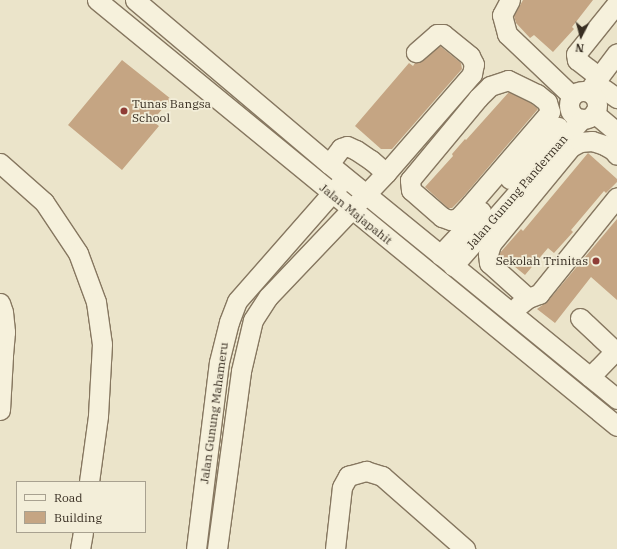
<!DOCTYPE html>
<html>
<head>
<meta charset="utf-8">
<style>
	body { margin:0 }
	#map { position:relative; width:617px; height:549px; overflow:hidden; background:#ebe4ca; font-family:"IBM Plex Serif",serif }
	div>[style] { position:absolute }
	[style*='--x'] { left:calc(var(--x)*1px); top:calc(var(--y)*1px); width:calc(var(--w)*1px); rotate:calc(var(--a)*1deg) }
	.building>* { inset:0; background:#c5a583 }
	.roads { filter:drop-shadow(1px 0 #867760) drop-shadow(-1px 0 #867760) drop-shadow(0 1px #867760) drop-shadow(0 -1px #867760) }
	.minor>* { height:19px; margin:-9.5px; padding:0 9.5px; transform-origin:9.5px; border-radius:9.5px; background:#f6f1dc }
	.minor>.ring { margin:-9.5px; padding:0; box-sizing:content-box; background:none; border:19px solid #f6f1dc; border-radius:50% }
	.dots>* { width:11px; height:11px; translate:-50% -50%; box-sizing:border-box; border:2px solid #f3eed9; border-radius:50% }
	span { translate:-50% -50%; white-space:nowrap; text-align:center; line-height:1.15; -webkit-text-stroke:3.5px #f3eed9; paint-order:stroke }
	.poi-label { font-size:12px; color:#382e22 }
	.left { translate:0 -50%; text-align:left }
	.right { translate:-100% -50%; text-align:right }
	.street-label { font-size:12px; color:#382e22 }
	.legend { position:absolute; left:16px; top:481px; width:130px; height:52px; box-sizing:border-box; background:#f3eed9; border:1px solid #a8a190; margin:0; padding:5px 7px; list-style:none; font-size:12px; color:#382e22 }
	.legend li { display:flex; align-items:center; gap:8px; height:20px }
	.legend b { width:20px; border:1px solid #a8a190 }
	.north { position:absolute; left:561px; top:16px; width:40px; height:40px; -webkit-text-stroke:3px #f3eed9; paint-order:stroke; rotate:186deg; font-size:11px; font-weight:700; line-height:16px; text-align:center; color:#382e22 }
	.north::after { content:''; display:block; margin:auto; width:14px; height:18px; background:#382e22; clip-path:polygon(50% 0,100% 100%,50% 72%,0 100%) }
</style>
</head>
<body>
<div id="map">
	<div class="building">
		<i style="clip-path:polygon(523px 0,593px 0,572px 27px,574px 29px,553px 52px,534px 35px,530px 38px,516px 23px,514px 16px)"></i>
		<i style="clip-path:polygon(440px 46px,461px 63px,462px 69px,392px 149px,381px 149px,355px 126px,409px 63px,413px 66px,415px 63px,423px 61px)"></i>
		<i style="clip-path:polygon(122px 60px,171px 99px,152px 121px,159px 126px,122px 170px,68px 125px)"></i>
		<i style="clip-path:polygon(509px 92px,531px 103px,538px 109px,463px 197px,452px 208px,448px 208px,425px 187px,453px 156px,452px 154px,465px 139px,466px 140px)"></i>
		<i style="clip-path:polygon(588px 153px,617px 179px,617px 182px,606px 193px,604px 191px,571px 230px,573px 232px,554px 253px,548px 248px,525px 275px,499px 254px,521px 229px,523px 231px)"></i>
		<i style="clip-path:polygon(617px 219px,617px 300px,591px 277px,555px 323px,537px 309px,548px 301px)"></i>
	</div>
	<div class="roads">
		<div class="minor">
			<i style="--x:97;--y:0;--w:672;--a:39.33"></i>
			<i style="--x:135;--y:0;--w:254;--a:40.2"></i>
			<i style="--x:329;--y:164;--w:372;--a:39.2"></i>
			<i style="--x:510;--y:0;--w:17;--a:118"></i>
			<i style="--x:502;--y:15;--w:20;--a:75"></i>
			<i style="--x:507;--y:34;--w:90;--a:43.6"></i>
			<i style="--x:599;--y:77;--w:28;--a:-142"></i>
			<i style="--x:577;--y:60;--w:6;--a:-99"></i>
			<i style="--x:576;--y:54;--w:65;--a:-51.2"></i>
			<i style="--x:592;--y:86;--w:41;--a:-52.9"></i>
			<i style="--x:604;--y:89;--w:16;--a:35"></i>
			<i class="ring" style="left:569px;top:91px;width:9px;height:9px"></i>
			<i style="--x:594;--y:113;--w:30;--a:40"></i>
			<i style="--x:552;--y:152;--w:45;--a:-47.7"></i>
			<i style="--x:0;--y:163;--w:59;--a:41.6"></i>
			<i style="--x:44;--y:202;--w:61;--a:56.3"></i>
			<i style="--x:78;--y:253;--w:52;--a:69.8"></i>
			<i style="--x:96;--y:302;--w:42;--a:81.9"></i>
			<i style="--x:102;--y:344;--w:72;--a:93.2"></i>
			<i style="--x:98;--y:416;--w:67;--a:97.8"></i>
			<i style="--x:329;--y:164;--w:20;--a:-53"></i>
			<i style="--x:341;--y:148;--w:6;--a:-18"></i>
			<i style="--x:347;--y:146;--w:10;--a:24"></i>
			<i style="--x:356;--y:150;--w:18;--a:34"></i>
			<i style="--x:371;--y:160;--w:20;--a:41"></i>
			<i style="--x:386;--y:173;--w:131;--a:-49"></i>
			<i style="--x:472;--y:74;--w:10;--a:-79"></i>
			<i style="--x:474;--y:64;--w:9;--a:-117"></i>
			<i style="--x:470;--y:56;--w:35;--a:-141"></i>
			<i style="--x:443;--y:34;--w:6;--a:180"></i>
			<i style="--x:437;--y:34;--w:28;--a:139"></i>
			<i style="--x:510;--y:179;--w:71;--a:-47.3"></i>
			<i style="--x:471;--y:204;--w:19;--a:133"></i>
			<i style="--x:458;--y:218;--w:8;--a:166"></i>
			<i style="--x:450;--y:220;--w:9;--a:-159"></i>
			<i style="--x:442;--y:217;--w:41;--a:-138.9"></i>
			<i style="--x:411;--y:190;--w:10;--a:-96"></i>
			<i style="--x:410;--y:180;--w:107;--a:-50.3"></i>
			<i style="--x:478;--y:98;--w:17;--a:-45"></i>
			<i style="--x:490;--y:86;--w:19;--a:-18"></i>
			<i style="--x:508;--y:80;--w:32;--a:26"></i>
			<i style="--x:537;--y:94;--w:13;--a:39"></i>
			<i style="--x:547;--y:102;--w:10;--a:73"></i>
			<i style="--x:550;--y:112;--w:121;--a:130.7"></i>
			<i style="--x:471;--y:204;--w:12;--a:42"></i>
			<i style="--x:440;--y:255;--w:60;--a:-47"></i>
			<i style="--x:453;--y:266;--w:96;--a:-48.8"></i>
			<i style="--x:528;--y:298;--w:52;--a:-138.1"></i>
			<i style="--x:489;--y:263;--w:9;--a:-96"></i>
			<i style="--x:488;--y:254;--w:10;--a:-73"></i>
			<i style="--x:491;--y:244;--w:126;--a:-50.5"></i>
			<i style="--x:571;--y:147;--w:10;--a:-29"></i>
			<i style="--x:580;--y:142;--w:12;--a:-5"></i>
			<i style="--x:592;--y:141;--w:13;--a:18"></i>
			<i style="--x:604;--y:145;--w:10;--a:29"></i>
			<i style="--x:613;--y:150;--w:6;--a:51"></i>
			<i style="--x:0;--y:303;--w:9;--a:72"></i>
			<i style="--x:3;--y:312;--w:20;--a:84"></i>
			<i style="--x:5;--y:332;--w:24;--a:95"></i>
			<i style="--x:518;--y:306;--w:13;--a:-39"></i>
			<i style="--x:528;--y:298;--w:12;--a:-20"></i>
			<i style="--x:539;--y:294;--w:124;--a:-51.2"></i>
			<i style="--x:580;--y:318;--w:48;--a:43.3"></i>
			<i style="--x:615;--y:351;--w:36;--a:134"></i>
			<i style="--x:0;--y:352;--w:5;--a:53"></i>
			<i style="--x:3;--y:356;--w:54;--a:93.2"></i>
			<i style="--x:80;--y:549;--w:17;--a:-80"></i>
			<i style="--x:196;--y:549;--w:188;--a:-83"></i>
			<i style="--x:219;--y:362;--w:41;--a:-76"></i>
			<i style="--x:229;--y:322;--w:22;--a:-69"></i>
			<i style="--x:237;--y:301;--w:154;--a:-48.7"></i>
			<i style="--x:217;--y:549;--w:180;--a:-82.3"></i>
			<i style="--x:241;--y:371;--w:52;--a:-76.8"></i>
			<i style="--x:253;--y:320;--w:27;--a:-57"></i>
			<i style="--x:268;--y:297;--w:171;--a:-46.4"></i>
			<i style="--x:335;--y:549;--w:62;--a:-83.6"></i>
			<i style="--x:342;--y:487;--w:13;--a:-61"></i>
			<i style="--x:348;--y:476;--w:19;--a:-16"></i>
			<i style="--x:366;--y:471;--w:17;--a:17"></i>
			<i style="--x:382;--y:476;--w:111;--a:41.3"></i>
		</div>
	</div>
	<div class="dots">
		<i style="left:124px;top:111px;background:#8f3d36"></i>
		<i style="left:596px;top:261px;background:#8f3d36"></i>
	</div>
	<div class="poi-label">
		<span class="left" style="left:132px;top:111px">Tunas Bangsa<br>School</span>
		<span class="right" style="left:588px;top:261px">Sekolah Trinitas</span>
	</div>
	<div class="street-label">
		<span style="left:517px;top:192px;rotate:-49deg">Jalan Gunung Panderman</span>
		<span style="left:356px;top:214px;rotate:39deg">Jalan Majapahit</span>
		<span style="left:214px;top:413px;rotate:-82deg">Jalan Gunung Mahameru</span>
	</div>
	<ul class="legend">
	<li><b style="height:5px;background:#f6f1dc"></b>Road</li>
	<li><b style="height:11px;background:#c5a583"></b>Building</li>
	</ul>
	<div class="north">N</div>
</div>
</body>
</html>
